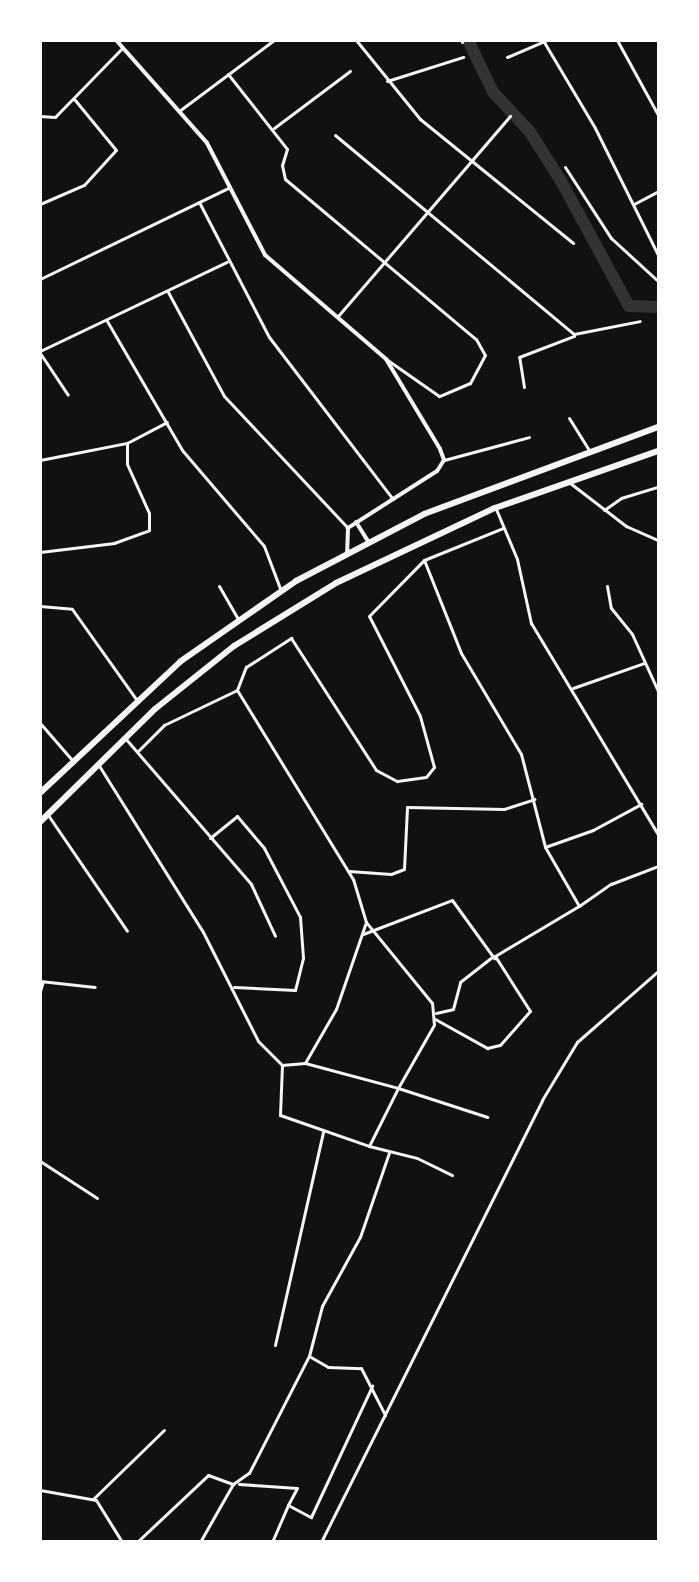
<!DOCTYPE html>
<html>
<head>
<meta charset="utf-8">
<style>
	body { margin:0 }
	#map { position:relative; width:699px; height:1582px; overflow:hidden; background:#111; font-family:"DM Sans",sans-serif }
	div>[style] { position:absolute }
	[style*='--x'] { left:calc(var(--x)*1px); top:calc(var(--y)*1px); width:calc(var(--w)*1px); rotate:calc(var(--a)*1deg) }
	.river>* { height:12px; margin:-6px; padding:0 6px; transform-origin:6px; border-radius:6px; background:#333 }
	.minor>* { height:3px; margin:-1.5px; padding:0 1.5px; transform-origin:1.5px; border-radius:1.5px; background:#f5f5f5 }
	.tertiary>* { height:4px; margin:-2px; padding:0 2px; transform-origin:2px; border-radius:2px; background:#f5f5f5 }
	.motorway>* { height:6px; margin:-3px; padding:0 3px; transform-origin:3px; border-radius:3px; background:#f5f5f5 }
	span { translate:-50% -50%; white-space:nowrap; text-align:center; line-height:1.15; -webkit-text-stroke:6px #fff; paint-order:stroke }
	.frame { position:absolute; inset:0; border:42px solid #fff; pointer-events:none }
</style>
</head>
<body>
<div id="map">
	<div class="river">
		<i style="--x:468;--y:40;--w:58;--a:64.3"></i>
		<i style="--x:493;--y:92;--w:54;--a:47.2"></i>
		<i style="--x:530;--y:132;--w:58;--a:57.7"></i>
		<i style="--x:561;--y:181;--w:142;--a:61.5"></i>
		<i style="--x:629;--y:306;--w:29;--a:2"></i>
	</div>
	<div class="minor">
		<i style="--x:356;--y:40;--w:102;--a:51"></i>
		<i style="--x:420;--y:119;--w:197;--a:39"></i>
		<i style="--x:462;--y:40;--w:2;--a:90"></i>
		<i style="--x:617;--y:40;--w:85;--a:61.3"></i>
		<i style="--x:544;--y:42;--w:100;--a:59.3"></i>
		<i style="--x:595;--y:128;--w:142;--a:63.6"></i>
		<i style="--x:507;--y:57;--w:43;--a:-23"></i>
		<i style="--x:228;--y:74;--w:95;--a:51.8"></i>
		<i style="--x:287;--y:149;--w:17;--a:107"></i>
		<i style="--x:282;--y:165;--w:14;--a:78"></i>
		<i style="--x:285;--y:179;--w:249;--a:40"></i>
		<i style="--x:476;--y:339;--w:18;--a:61"></i>
		<i style="--x:485;--y:355;--w:32;--a:118"></i>
		<i style="--x:470;--y:383;--w:34;--a:157"></i>
		<i style="--x:439;--y:396;--w:65;--a:-145.1"></i>
		<i style="--x:387;--y:81;--w:80;--a:-17.5"></i>
		<i style="--x:179;--y:111;--w:119;--a:-36.8"></i>
		<i style="--x:40;--y:116;--w:15;--a:4"></i>
		<i style="--x:55;--y:117;--w:96;--a:-45.8"></i>
		<i style="--x:274;--y:128;--w:95;--a:-36.9"></i>
		<i style="--x:335;--y:135;--w:311;--a:39.8"></i>
		<i style="--x:574;--y:334;--w:67;--a:-11.1"></i>
		<i style="--x:565;--y:167;--w:85;--a:57.1"></i>
		<i style="--x:611;--y:238;--w:64;--a:42.5"></i>
		<i style="--x:199;--y:202;--w:152;--a:62.6"></i>
		<i style="--x:269;--y:337;--w:204;--a:52.6"></i>
		<i style="--x:40;--y:204;--w:48;--a:-23.4"></i>
		<i style="--x:84;--y:185;--w:47;--a:-47.6"></i>
		<i style="--x:116;--y:150;--w:65;--a:-129.4"></i>
		<i style="--x:634;--y:204;--w:27;--a:-28"></i>
		<i style="--x:40;--y:279;--w:211;--a:-25.8"></i>
		<i style="--x:168;--y:292;--w:118;--a:61.7"></i>
		<i style="--x:224;--y:396;--w:181;--a:46.8"></i>
		<i style="--x:338;--y:316;--w:264;--a:-49.3"></i>
		<i style="--x:107;--y:321;--w:149;--a:59.8"></i>
		<i style="--x:182;--y:450;--w:126;--a:49.5"></i>
		<i style="--x:264;--y:546;--w:48;--a:69.3"></i>
		<i style="--x:40;--y:351;--w:207;--a:-25.5"></i>
		<i style="--x:40;--y:353;--w:50;--a:56.3"></i>
		<i style="--x:524;--y:387;--w:30;--a:-99"></i>
		<i style="--x:519;--y:357;--w:59;--a:-20.9"></i>
		<i style="--x:569;--y:418;--w:40;--a:58"></i>
		<i style="--x:40;--y:460;--w:89;--a:-11.1"></i>
		<i style="--x:127;--y:443;--w:45;--a:-27.7"></i>
		<i style="--x:444;--y:460;--w:88;--a:-15.1"></i>
		<i style="--x:570;--y:483;--w:71;--a:37.5"></i>
		<i style="--x:626;--y:526;--w:35;--a:24"></i>
		<i style="--x:496;--y:509;--w:54;--a:67.2"></i>
		<i style="--x:517;--y:559;--w:66;--a:77.7"></i>
		<i style="--x:531;--y:623;--w:246;--a:59"></i>
		<i style="--x:604;--y:510;--w:21;--a:-35"></i>
		<i style="--x:621;--y:498;--w:39;--a:-17"></i>
		<i style="--x:40;--y:552;--w:75;--a:-6.9"></i>
		<i style="--x:114;--y:543;--w:37;--a:-20"></i>
		<i style="--x:149;--y:530;--w:17;--a:-90"></i>
		<i style="--x:149;--y:513;--w:54;--a:-114.2"></i>
		<i style="--x:127;--y:464;--w:21;--a:-90"></i>
		<i style="--x:424;--y:560;--w:100;--a:68.3"></i>
		<i style="--x:461;--y:653;--w:117;--a:59.3"></i>
		<i style="--x:521;--y:754;--w:96;--a:75.5"></i>
		<i style="--x:545;--y:847;--w:68;--a:60"></i>
		<i style="--x:579;--y:906;--w:39;--a:-35"></i>
		<i style="--x:611;--y:884;--w:50;--a:-21"></i>
		<i style="--x:219;--y:586;--w:38;--a:60"></i>
		<i style="--x:607;--y:586;--w:22;--a:80"></i>
		<i style="--x:611;--y:608;--w:33;--a:51"></i>
		<i style="--x:632;--y:634;--w:63;--a:65.5"></i>
		<i style="--x:40;--y:606;--w:32;--a:5"></i>
		<i style="--x:72;--y:609;--w:110;--a:54.6"></i>
		<i style="--x:573;--y:688;--w:75;--a:-19.4"></i>
		<i style="--x:237;--y:690;--w:222;--a:58.5"></i>
		<i style="--x:353;--y:879;--w:45;--a:73.2"></i>
		<i style="--x:366;--y:922;--w:92;--a:109"></i>
		<i style="--x:336;--y:1009;--w:62;--a:119.9"></i>
		<i style="--x:305;--y:1063;--w:23;--a:175"></i>
		<i style="--x:282;--y:1065;--w:50;--a:92.3"></i>
		<i style="--x:280;--y:1115;--w:94;--a:19.2"></i>
		<i style="--x:369;--y:1146;--w:65;--a:-63.4"></i>
		<i style="--x:398;--y:1088;--w:94;--a:18"></i>
		<i style="--x:40;--y:723;--w:49;--a:49.1"></i>
		<i style="--x:125;--y:738;--w:193;--a:49.2"></i>
		<i style="--x:251;--y:884;--w:57;--a:65.2"></i>
		<i style="--x:138;--y:751;--w:37;--a:-45"></i>
		<i style="--x:164;--y:725;--w:81;--a:-25.6"></i>
		<i style="--x:237;--y:690;--w:25;--a:-69"></i>
		<i style="--x:246;--y:667;--w:54;--a:-32.8"></i>
		<i style="--x:291;--y:638;--w:157;--a:57.2"></i>
		<i style="--x:376;--y:770;--w:24;--a:28"></i>
		<i style="--x:397;--y:781;--w:29;--a:-8"></i>
		<i style="--x:426;--y:777;--w:13;--a:-51"></i>
		<i style="--x:434;--y:767;--w:53;--a:-105.4"></i>
		<i style="--x:420;--y:716;--w:112;--a:-117"></i>
		<i style="--x:369;--y:616;--w:78;--a:-45.5"></i>
		<i style="--x:424;--y:560;--w:85;--a:-22.1"></i>
		<i style="--x:98;--y:764;--w:198;--a:58"></i>
		<i style="--x:203;--y:932;--w:122;--a:63.2"></i>
		<i style="--x:258;--y:1041;--w:34;--a:45"></i>
		<i style="--x:48;--y:815;--w:140;--a:55.7"></i>
		<i style="--x:210;--y:838;--w:35;--a:-39"></i>
		<i style="--x:237;--y:816;--w:42;--a:49.8"></i>
		<i style="--x:264;--y:848;--w:78;--a:62.4"></i>
		<i style="--x:300;--y:917;--w:41;--a:85.8"></i>
		<i style="--x:303;--y:958;--w:33;--a:104"></i>
		<i style="--x:295;--y:990;--w:61;--a:-177.2"></i>
		<i style="--x:545;--y:847;--w:51;--a:-19.5"></i>
		<i style="--x:593;--y:830;--w:55;--a:-28.4"></i>
		<i style="--x:349;--y:871;--w:42;--a:4.1"></i>
		<i style="--x:391;--y:874;--w:14;--a:-21"></i>
		<i style="--x:404;--y:869;--w:62;--a:-87.2"></i>
		<i style="--x:407;--y:807;--w:97;--a:1.2"></i>
		<i style="--x:504;--y:809;--w:32;--a:-18"></i>
		<i style="--x:363;--y:934;--w:95;--a:-20.9"></i>
		<i style="--x:452;--y:900;--w:72;--a:54.1"></i>
		<i style="--x:40;--y:981;--w:55;--a:6.2"></i>
		<i style="--x:40;--y:991;--w:10;--a:-73"></i>
		<i style="--x:436;--y:1013;--w:17;--a:-13"></i>
		<i style="--x:453;--y:1009;--w:28;--a:-75"></i>
		<i style="--x:460;--y:982;--w:41;--a:-38"></i>
		<i style="--x:435;--y:1019;--w:60;--a:29.1"></i>
		<i style="--x:487;--y:1048;--w:13;--a:-13"></i>
		<i style="--x:500;--y:1045;--w:45;--a:-48.6"></i>
		<i style="--x:530;--y:1011;--w:65;--a:-122.5"></i>
		<i style="--x:495;--y:956;--w:98;--a:-30.8"></i>
		<i style="--x:305;--y:1063;--w:96;--a:15"></i>
		<i style="--x:398;--y:1088;--w:73;--a:-60.3"></i>
		<i style="--x:434;--y:1025;--w:22;--a:-95"></i>
		<i style="--x:432;--y:1003;--w:104;--a:-129.2"></i>
		<i style="--x:369;--y:1146;--w:49;--a:14"></i>
		<i style="--x:417;--y:1158;--w:39;--a:26"></i>
		<i style="--x:40;--y:1161;--w:68;--a:33"></i>
		<i style="--x:275;--y:1345;--w:218;--a:-77.3"></i>
		<i style="--x:309;--y:1356;--w:22;--a:30"></i>
		<i style="--x:328;--y:1367;--w:33;--a:2"></i>
		<i style="--x:361;--y:1368;--w:53;--a:62.9"></i>
		<i style="--x:239;--y:1484;--w:58;--a:3.9"></i>
		<i style="--x:297;--y:1488;--w:19;--a:118"></i>
		<i style="--x:40;--y:1490;--w:57;--a:10.1"></i>
		<i style="--x:96;--y:1500;--w:49;--a:58.2"></i>
		<i style="--x:93;--y:1499;--w:99;--a:-44.2"></i>
		<i style="--x:137;--y:1542;--w:98;--a:-43.3"></i>
		<i style="--x:208;--y:1475;--w:27;--a:20"></i>
		<i style="--x:200;--y:1542;--w:67;--a:-60.4"></i>
		<i style="--x:233;--y:1484;--w:19;--a:-35"></i>
		<i style="--x:249;--y:1473;--w:131;--a:-62.9"></i>
		<i style="--x:309;--y:1356;--w:52;--a:-75.4"></i>
		<i style="--x:322;--y:1306;--w:79;--a:-61.2"></i>
		<i style="--x:360;--y:1237;--w:89;--a:-71"></i>
		<i style="--x:272;--y:1542;--w:40;--a:-66.6"></i>
		<i style="--x:288;--y:1505;--w:26;--a:28"></i>
		<i style="--x:311;--y:1517;--w:145;--a:-65"></i>
		<i style="--x:321;--y:1542;--w:494;--a:-63.4"></i>
		<i style="--x:542;--y:1100;--w:68;--a:-58.9"></i>
		<i style="--x:577;--y:1042;--w:108;--a:-41.2"></i>
	</div>
	<div class="tertiary">
		<i style="--x:116;--y:40;--w:137;--a:48.5"></i>
		<i style="--x:207;--y:143;--w:126;--a:62.6"></i>
		<i style="--x:265;--y:255;--w:160;--a:40.7"></i>
		<i style="--x:386;--y:359;--w:105;--a:59"></i>
		<i style="--x:440;--y:449;--w:12;--a:70"></i>
		<i style="--x:444;--y:460;--w:13;--a:122"></i>
		<i style="--x:437;--y:471;--w:106;--a:147.4"></i>
		<i style="--x:348;--y:528;--w:24;--a:92"></i>
		<i style="--x:356;--y:522;--w:22;--a:58"></i>
	</div>
	<div class="motorway">
		<i style="--x:40;--y:793;--w:193;--a:-43.1"></i>
		<i style="--x:181;--y:661;--w:140;--a:-34.8"></i>
		<i style="--x:296;--y:581;--w:144;--a:-27.6"></i>
		<i style="--x:424;--y:514;--w:250;--a:-20.4"></i>
		<i style="--x:40;--y:822;--w:161;--a:-44.5"></i>
		<i style="--x:155;--y:709;--w:101;--a:-38.6"></i>
		<i style="--x:234;--y:646;--w:120;--a:-31.7"></i>
		<i style="--x:336;--y:583;--w:176;--a:-25.3"></i>
		<i style="--x:495;--y:508;--w:173;--a:-19.3"></i>
	</div>
	<div class="frame"></div>
</div>
</body>
</html>
